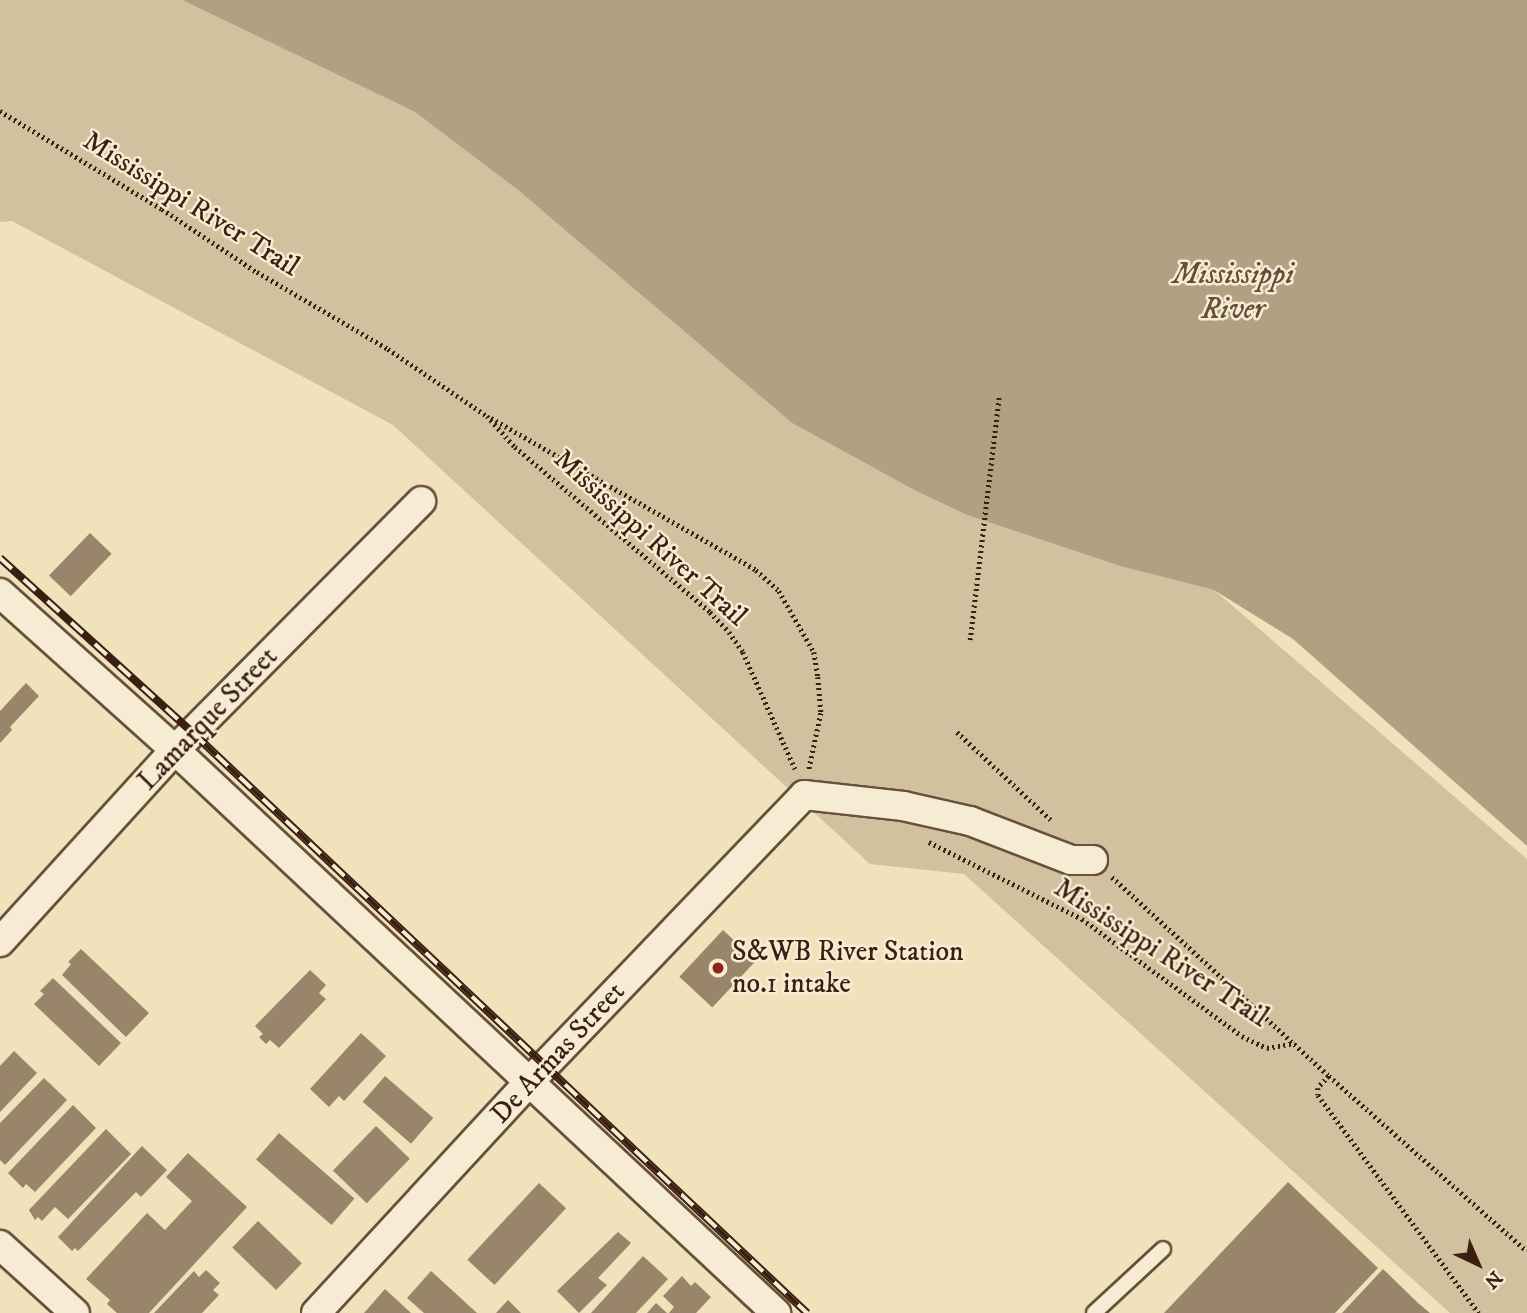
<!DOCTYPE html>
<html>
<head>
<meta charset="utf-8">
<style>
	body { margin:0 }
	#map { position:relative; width:1527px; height:1313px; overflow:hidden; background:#f0e2bb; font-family:"IM FELL DW Pica",serif }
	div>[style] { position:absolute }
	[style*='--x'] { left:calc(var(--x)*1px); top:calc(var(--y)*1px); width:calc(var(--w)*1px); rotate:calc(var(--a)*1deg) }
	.green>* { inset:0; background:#d1c19e }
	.water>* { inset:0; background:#b2a082 }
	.building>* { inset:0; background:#99856a; transform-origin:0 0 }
	.path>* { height:4.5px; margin-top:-2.25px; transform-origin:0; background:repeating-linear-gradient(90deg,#3b2012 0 2px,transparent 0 5.5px) }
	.roads { filter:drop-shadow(2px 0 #68503c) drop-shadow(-2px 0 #68503c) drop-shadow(0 2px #68503c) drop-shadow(0 -2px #68503c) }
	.service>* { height:14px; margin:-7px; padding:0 7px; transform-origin:7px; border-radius:7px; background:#f5ecd3 }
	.minor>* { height:28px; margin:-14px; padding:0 14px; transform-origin:14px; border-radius:14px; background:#f5ecd3 }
	.rail>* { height:8px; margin-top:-4px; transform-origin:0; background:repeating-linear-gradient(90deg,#f5ecd3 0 16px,#3b2012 0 32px); box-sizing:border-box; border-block:2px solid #3b2012 }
	.dots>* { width:19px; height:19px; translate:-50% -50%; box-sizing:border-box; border:4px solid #f5ecd3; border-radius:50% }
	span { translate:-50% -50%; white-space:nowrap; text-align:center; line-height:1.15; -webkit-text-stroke:5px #f5ecd3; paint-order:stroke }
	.street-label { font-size:28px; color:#3b2012 }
	.poi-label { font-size:28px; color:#3b2012 }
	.left { translate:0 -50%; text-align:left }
	.water-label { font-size:30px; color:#654d39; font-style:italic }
	.north { position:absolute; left:1443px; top:1229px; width:70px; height:70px; -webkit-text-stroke:5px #f5ecd3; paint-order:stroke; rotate:136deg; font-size:19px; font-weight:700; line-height:28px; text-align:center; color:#3b2012 }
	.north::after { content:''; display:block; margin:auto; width:24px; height:32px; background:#3b2012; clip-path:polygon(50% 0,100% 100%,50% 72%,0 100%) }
</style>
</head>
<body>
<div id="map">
	<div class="green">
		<i style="clip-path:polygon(0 0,182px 0,415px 112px,518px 190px,792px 423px,916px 491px,967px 515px,1120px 566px,1214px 590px,1527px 859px,1527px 1313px,1450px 1313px,964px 874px,870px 864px,393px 425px,12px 221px,0 222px)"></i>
	</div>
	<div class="water">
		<i style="clip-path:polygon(182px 0,1527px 0,1527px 846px,1293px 639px,1214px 590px,1120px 566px,967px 515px,916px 491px,792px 423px,518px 190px,415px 112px)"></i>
	</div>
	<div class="building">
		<i style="left:90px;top:533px;width:30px;height:59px;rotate:44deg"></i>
		<i style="clip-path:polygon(26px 683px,39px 696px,10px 727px,12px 730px,0 743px,0 711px)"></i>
		<i style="left:723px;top:930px;width:45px;height:64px;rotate:43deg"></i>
		<i style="clip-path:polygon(81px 949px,149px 1013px,126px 1037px,62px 975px,71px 964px,68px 962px)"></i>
		<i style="clip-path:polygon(310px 970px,326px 985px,319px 993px,326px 999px,279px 1048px,270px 1040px,266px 1044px,259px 1037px,263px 1034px,255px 1026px)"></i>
		<i style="clip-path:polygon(53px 978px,121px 1043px,99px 1066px,34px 1004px,44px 994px,40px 991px)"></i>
		<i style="clip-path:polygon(361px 1033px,386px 1056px,344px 1101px,339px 1096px,329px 1107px,310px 1089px)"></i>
		<i style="clip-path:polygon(14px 1051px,37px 1073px,0 1112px,0 1066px)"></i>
		<i style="left:385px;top:1076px;width:64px;height:34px;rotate:41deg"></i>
		<i style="clip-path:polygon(44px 1078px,67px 1100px,5px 1165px,0 1160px,0 1123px)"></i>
		<i style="clip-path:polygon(73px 1105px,96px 1128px,35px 1192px,26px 1184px,23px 1188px,8px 1173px)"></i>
		<i style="left:376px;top:1126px;width:47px;height:62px;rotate:44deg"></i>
		<i style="clip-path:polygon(106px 1129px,131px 1154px,68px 1219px,55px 1207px,42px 1221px,38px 1217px,35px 1220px,29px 1210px)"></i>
		<i style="left:279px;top:1133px;width:100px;height:35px;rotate:41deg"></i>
		<i style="clip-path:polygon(142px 1146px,167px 1170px,141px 1197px,136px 1192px,78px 1251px,75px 1248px,72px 1251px,58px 1237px)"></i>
		<i style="clip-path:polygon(188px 1153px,247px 1207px,149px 1313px,117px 1313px,107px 1304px,110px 1300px,86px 1279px,147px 1213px,165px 1230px,192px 1201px,166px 1177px)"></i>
		<i style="clip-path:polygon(1288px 1182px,1378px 1268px,1335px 1313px,1164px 1313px)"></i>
		<i style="left:539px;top:1183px;width:37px;height:105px;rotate:43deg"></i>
		<i style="left:258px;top:1221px;width:61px;height:37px;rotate:44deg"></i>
		<i style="clip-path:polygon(618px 1232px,631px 1243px,598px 1278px,607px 1285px,579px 1313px,557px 1291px)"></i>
		<i style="clip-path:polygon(643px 1256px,668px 1279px,636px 1313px,591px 1313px)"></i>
		<i style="clip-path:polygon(1383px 1269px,1418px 1303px,1430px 1313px,1342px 1313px)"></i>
		<i style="clip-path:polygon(206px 1270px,220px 1283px,213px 1290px,219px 1295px,202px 1313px,154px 1313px,194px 1271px,199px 1277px)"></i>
		<i style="clip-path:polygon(431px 1271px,477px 1313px,424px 1313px,407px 1298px)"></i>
		<i style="clip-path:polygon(682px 1276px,691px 1286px,695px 1282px,711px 1297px,696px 1313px,669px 1313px,674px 1307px,663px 1296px)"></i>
		<i style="clip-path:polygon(385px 1289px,411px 1313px,364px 1313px)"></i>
		<i style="clip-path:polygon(508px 1300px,521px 1313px,496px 1313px)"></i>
		<i style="clip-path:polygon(656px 1303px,667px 1313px,647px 1313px)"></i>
	</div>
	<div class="path">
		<i style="--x:0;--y:111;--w:189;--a:31.2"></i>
		<i style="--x:162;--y:209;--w:114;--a:33.6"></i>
		<i style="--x:257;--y:272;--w:152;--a:30.4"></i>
		<i style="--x:388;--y:349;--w:120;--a:34.1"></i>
		<i style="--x:487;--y:416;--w:42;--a:47.9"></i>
		<i style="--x:515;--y:447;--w:255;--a:40.2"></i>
		<i style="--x:710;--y:612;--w:28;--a:46"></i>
		<i style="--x:729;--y:632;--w:24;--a:55"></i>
		<i style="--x:743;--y:652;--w:128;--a:66"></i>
		<i style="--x:491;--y:418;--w:305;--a:29.8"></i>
		<i style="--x:756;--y:570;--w:31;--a:42"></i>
		<i style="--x:779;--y:591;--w:70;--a:60.2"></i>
		<i style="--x:814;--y:652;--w:25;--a:81"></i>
		<i style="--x:818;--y:677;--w:36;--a:85"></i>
		<i style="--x:821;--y:713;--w:58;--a:101.9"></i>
		<i style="--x:970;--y:640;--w:244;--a:-83.2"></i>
		<i style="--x:957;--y:732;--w:130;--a:43.1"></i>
		<i style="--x:929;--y:842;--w:171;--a:26.7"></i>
		<i style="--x:1082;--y:919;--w:198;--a:36.2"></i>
		<i style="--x:1242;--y:1036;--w:28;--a:26"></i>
		<i style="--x:1267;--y:1048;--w:28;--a:-10"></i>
		<i style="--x:1112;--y:877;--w:294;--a:42.5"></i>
		<i style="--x:1329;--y:1076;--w:264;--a:41.5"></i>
		<i style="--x:1329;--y:1076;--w:16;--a:133"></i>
		<i style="--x:1318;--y:1088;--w:7;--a:90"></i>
		<i style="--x:1318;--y:1095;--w:271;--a:53.6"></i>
	</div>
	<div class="roads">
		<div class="service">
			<i style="--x:1094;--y:1313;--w:94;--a:-42.8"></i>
		</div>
		<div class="minor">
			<i style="--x:0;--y:593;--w:235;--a:41.9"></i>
			<i style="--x:175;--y:750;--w:824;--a:43.13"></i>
			<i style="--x:0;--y:942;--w:260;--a:-47.7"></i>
			<i style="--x:175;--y:750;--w:350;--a:-45.3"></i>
			<i style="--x:0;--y:1245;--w:101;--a:42.2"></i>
			<i style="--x:316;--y:1313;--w:317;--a:-47.3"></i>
			<i style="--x:531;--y:1080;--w:395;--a:-46.2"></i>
			<i style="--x:804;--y:795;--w:100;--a:6.3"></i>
			<i style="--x:903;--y:806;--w:69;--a:12.6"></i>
			<i style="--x:970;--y:821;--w:108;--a:21.1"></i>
			<i style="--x:1071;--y:860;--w:22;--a:0"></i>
		</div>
	</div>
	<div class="rail">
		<i style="--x:0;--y:558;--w:261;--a:42.2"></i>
		<i style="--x:193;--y:733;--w:845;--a:43.37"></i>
	</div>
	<div class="dots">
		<i style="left:718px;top:968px;background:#8f2418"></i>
	</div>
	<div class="street-label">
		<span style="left:191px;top:204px;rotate:32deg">Mississippi River Trail</span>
		<span style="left:650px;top:538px;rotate:42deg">Mississippi River Trail</span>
		<span style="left:208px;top:719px;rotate:-46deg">Lamarque Street</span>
		<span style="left:1161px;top:953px;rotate:33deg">Mississippi River Trail</span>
		<span style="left:558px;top:1053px;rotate:-47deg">De Armas Street</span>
	</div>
	<div class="poi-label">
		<span class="left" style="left:732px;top:968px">S&amp;WB River Station<br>no.1 intake</span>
	</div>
	<div class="water-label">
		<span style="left:1233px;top:292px">Mississippi<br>River</span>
	</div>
	<div class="north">N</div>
</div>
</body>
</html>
